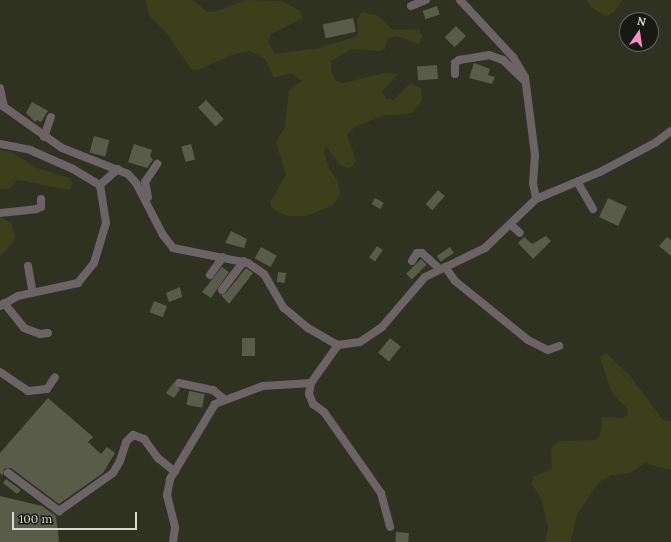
<!DOCTYPE html>
<html>
<head>
<meta charset="utf-8">
<style>
	body { margin:0 }
	#map { position:relative; width:671px; height:542px; overflow:hidden; background:#303221; font-family:Lora,serif }
	div>[style] { position:absolute }
	[style*='--x'] { left:calc(var(--x)*1px); top:calc(var(--y)*1px); width:calc(var(--w)*1px); rotate:calc(var(--a)*1deg) }
	.green>* { inset:0; background:#3b401b }
	.building>* { inset:0; background:#585c49; transform-origin:0 0 }
	.minor>* { height:8px; margin:-4px; padding:0 4px; transform-origin:4px; border-radius:4px; background:#6c6367 }
	span { translate:-50% -50%; white-space:nowrap; text-align:center; line-height:1.15; -webkit-text-stroke:3px #181912; paint-order:stroke }
	.north { position:absolute; left:619px; top:12px; width:40px; height:40px; box-sizing:border-box; background:#181912; border:1px solid #65675e; border-radius:50%; rotate:13deg; font-size:11px; font-weight:700; line-height:16px; text-align:center; color:#d8dbd0 }
	.north::after { content:''; display:block; margin:auto; width:14px; height:18px; background:#fb8fc5; clip-path:polygon(50% 0,100% 100%,50% 72%,0 100%) }
	.scale { position:absolute; left:12px; top:512px; width:125px; height:18px; box-sizing:border-box; border:2px solid #d8dbd0; border-top:0; padding-left:5px; font-size:12px; line-height:14px; white-space:nowrap; color:#d8dbd0; -webkit-text-stroke:3px #181912; paint-order:stroke }
</style>
</head>
<body>
<div id="map">
	<div class="green">
		<i style="clip-path:polygon(146px 0,192px 0,206px 11px,214px 12px,247px 0,281px 1px,299px 10px,303px 18px,271px 34px,268px 42px,275px 54px,319px 48px,358px 36px,357px 19px,362px 12px,378px 16px,393px 30px,419px 29px,422px 37px,419px 44px,397px 36px,387px 39px,385px 49px,380px 51px,351px 49px,331px 61px,331px 71px,336px 81px,345px 83px,383px 73px,398px 74px,382px 91px,386px 99px,394px 100px,410px 83px,421px 88px,422px 101px,412px 113px,381px 116px,355px 127px,347px 134px,356px 161px,350px 169px,340px 165px,326px 146px,324px 152px,330px 170px,338px 182px,340px 195px,333px 205px,306px 216px,287px 216px,273px 209px,270px 203px,286px 175px,276px 142px,285px 127px,289px 90px,302px 81px,291px 73px,274px 78px,265px 59px,250px 51px,234px 54px,198px 70px,191px 69px,166px 32px,149px 15px)"></i>
		<i style="clip-path:polygon(586px 0,622px 0,614px 12px,606px 16px,591px 7px)"></i>
		<i style="clip-path:polygon(0 150px,9px 151px,37px 168px,69px 178px,73px 183px,70px 190px,17px 180px,10px 189px,0 189px)"></i>
		<i style="clip-path:polygon(0 217px,11px 223px,15px 236px,14px 242px,0 256px)"></i>
		<i style="clip-path:polygon(606px 353px,630px 376px,663px 420px,671px 422px,671px 470px,645px 463px,629px 473px,611px 475px,599px 482px,577px 514px,571px 542px,545px 542px,548px 529px,542px 500px,532px 484px,533px 477px,552px 469px,551px 448px,560px 441px,596px 440px,600px 436px,602px 417px,622px 418px,628px 415px,627px 408px,614px 395px,608px 382px,600px 357px)"></i>
	</div>
	<div class="building">
		<i style="left:437px;top:6px;width:9px;height:15px;rotate:72deg"></i>
		<i style="left:353px;top:18px;width:14px;height:31px;rotate:78deg"></i>
		<i style="left:456px;top:26px;width:14px;height:16px;rotate:45deg"></i>
		<i style="clip-path:polygon(474px 63px,490px 69px,488px 75px,495px 77px,492px 84px,469px 78px)"></i>
		<i style="left:437px;top:65px;width:14px;height:20px;rotate:86deg"></i>
		<i style="left:206px;top:100px;width:26px;height:11px;rotate:47deg"></i>
		<i style="clip-path:polygon(32px 102px,48px 111px,41px 122px,37px 120px,35px 122px,26px 113px)"></i>
		<i style="left:94px;top:136px;width:16px;height:17px;rotate:15deg"></i>
		<i style="clip-path:polygon(134px 144px,152px 150px,150px 156px,153px 160px,147px 168px,128px 162px)"></i>
		<i style="left:191px;top:144px;width:16px;height:10px;rotate:75deg"></i>
		<i style="left:438px;top:190px;width:9px;height:19px;rotate:41deg"></i>
		<i style="left:375px;top:198px;width:10px;height:7px;rotate:29deg"></i>
		<i style="left:608px;top:198px;width:21px;height:21px;rotate:25deg"></i>
		<i style="clip-path:polygon(231px 231px,247px 239px,244px 248px,225px 243px)"></i>
		<i style="clip-path:polygon(546px 236px,551px 241px,533px 259px,518px 243px,524px 237px,532px 244px)"></i>
		<i style="clip-path:polygon(667px 237px,671px 240px,671px 256px,659px 246px)"></i>
		<i style="left:377px;top:246px;width:7px;height:14px;rotate:34deg"></i>
		<i style="left:261px;top:247px;width:18px;height:13px;rotate:29deg"></i>
		<i style="left:450px;top:247px;width:7px;height:16px;rotate:56deg"></i>
		<i style="left:421px;top:259px;width:8px;height:21px;rotate:45deg"></i>
		<i style="clip-path:polygon(222px 267px,229px 272px,211px 298px,202px 292px)"></i>
		<i style="clip-path:polygon(246px 268px,253px 273px,229px 304px,221px 295px,226px 293px)"></i>
		<i style="left:278px;top:272px;width:8px;height:10px;rotate:7deg"></i>
		<i style="clip-path:polygon(180px 287px,182px 297px,169px 302px,166px 293px)"></i>
		<i style="left:154px;top:301px;width:14px;height:12px;rotate:21deg"></i>
		<i style="left:242px;top:338px;width:13px;height:18px"></i>
		<i style="left:390px;top:338px;width:14px;height:19px;rotate:39deg"></i>
		<i style="clip-path:polygon(174px 382px,180px 389px,174px 398px,166px 393px)"></i>
		<i style="left:189px;top:391px;width:16px;height:14px;rotate:11deg"></i>
		<i style="clip-path:polygon(48px 398px,93px 437px,88px 442px,101px 454px,107px 447px,115px 453px,103px 473px,59px 504px,11px 468px,4px 469px,3px 476px,0 473px,0 453px)"></i>
		<i style="clip-path:polygon(6px 479px,21px 490px,17px 494px,3px 483px)"></i>
		<i style="clip-path:polygon(0 496px,42px 506px,56px 516px,59px 542px,0 542px)"></i>
		<i style="left:396px;top:532px;width:13px;height:10px;rotate:4deg"></i>
	</div>
	<div class="minor">
		<i style="--x:460;--y:0;--w:78;--a:47.1"></i>
		<i style="--x:513;--y:57;--w:23;--a:59"></i>
		<i style="--x:525;--y:77;--w:79;--a:82.7"></i>
		<i style="--x:535;--y:155;--w:28;--a:94"></i>
		<i style="--x:533;--y:183;--w:16;--a:79"></i>
		<i style="--x:411;--y:6;--w:16;--a:-22"></i>
		<i style="--x:455;--y:74;--w:11;--a:-90"></i>
		<i style="--x:455;--y:63;--w:5;--a:-37"></i>
		<i style="--x:459;--y:60;--w:30;--a:-9"></i>
		<i style="--x:489;--y:55;--w:15;--a:20"></i>
		<i style="--x:503;--y:60;--w:30;--a:44"></i>
		<i style="--x:0;--y:88;--w:19;--a:78"></i>
		<i style="--x:0;--y:104;--w:76;--a:35.4"></i>
		<i style="--x:62;--y:148;--w:71;--a:21.5"></i>
		<i style="--x:128;--y:174;--w:12;--a:48"></i>
		<i style="--x:136;--y:183;--w:59;--a:62.6"></i>
		<i style="--x:163;--y:235;--w:16;--a:52"></i>
		<i style="--x:173;--y:248;--w:76;--a:11.3"></i>
		<i style="--x:248;--y:263;--w:19;--a:35"></i>
		<i style="--x:264;--y:274;--w:39;--a:60"></i>
		<i style="--x:284;--y:308;--w:31;--a:40"></i>
		<i style="--x:308;--y:328;--w:34;--a:30"></i>
		<i style="--x:338;--y:345;--w:22;--a:-8"></i>
		<i style="--x:360;--y:342;--w:27;--a:-34"></i>
		<i style="--x:382;--y:327;--w:66;--a:-49.3"></i>
		<i style="--x:425;--y:277;--w:67;--a:-25.8"></i>
		<i style="--x:485;--y:248;--w:71;--a:-43.9"></i>
		<i style="--x:536;--y:199;--w:69;--a:-22.9"></i>
		<i style="--x:600;--y:172;--w:62;--a:-27.8"></i>
		<i style="--x:655;--y:143;--w:20;--a:-37"></i>
		<i style="--x:44;--y:137;--w:21;--a:-71"></i>
		<i style="--x:0;--y:144;--w:31;--a:11"></i>
		<i style="--x:30;--y:150;--w:47;--a:23.8"></i>
		<i style="--x:73;--y:169;--w:31;--a:31"></i>
		<i style="--x:100;--y:185;--w:38;--a:81"></i>
		<i style="--x:106;--y:223;--w:42;--a:106.7"></i>
		<i style="--x:94;--y:263;--w:26;--a:129"></i>
		<i style="--x:78;--y:283;--w:61;--a:167.8"></i>
		<i style="--x:18;--y:296;--w:21;--a:151"></i>
		<i style="--x:578;--y:183;--w:30;--a:60"></i>
		<i style="--x:100;--y:185;--w:24;--a:-42"></i>
		<i style="--x:148;--y:197;--w:15;--a:-101"></i>
		<i style="--x:145;--y:182;--w:22;--a:-56"></i>
		<i style="--x:0;--y:213;--w:36;--a:-6"></i>
		<i style="--x:36;--y:209;--w:5;--a:-22"></i>
		<i style="--x:41;--y:207;--w:8;--a:-90"></i>
		<i style="--x:510;--y:224;--w:13;--a:42"></i>
		<i style="--x:412;--y:261;--w:9;--a:-58"></i>
		<i style="--x:417;--y:253;--w:5;--a:0"></i>
		<i style="--x:422;--y:253;--w:24;--a:42"></i>
		<i style="--x:28;--y:266;--w:27;--a:80"></i>
		<i style="--x:445;--y:267;--w:17;--a:54"></i>
		<i style="--x:455;--y:281;--w:94;--a:38.9"></i>
		<i style="--x:528;--y:340;--w:22;--a:27"></i>
		<i style="--x:548;--y:350;--w:12;--a:-20"></i>
		<i style="--x:210;--y:275;--w:22;--a:-54"></i>
		<i style="--x:222;--y:290;--w:36;--a:-53"></i>
		<i style="--x:4;--y:303;--w:32;--a:51"></i>
		<i style="--x:24;--y:328;--w:17;--a:21"></i>
		<i style="--x:40;--y:334;--w:8;--a:-7"></i>
		<i style="--x:0;--y:372;--w:34;--a:34"></i>
		<i style="--x:28;--y:391;--w:19;--a:-6"></i>
		<i style="--x:47;--y:389;--w:14;--a:-56"></i>
		<i style="--x:179;--y:383;--w:35;--a:12"></i>
		<i style="--x:213;--y:390;--w:14;--a:39"></i>
		<i style="--x:311;--y:383;--w:11;--a:100"></i>
		<i style="--x:309;--y:394;--w:11;--a:68"></i>
		<i style="--x:313;--y:404;--w:14;--a:36"></i>
		<i style="--x:324;--y:412;--w:99;--a:54.9"></i>
		<i style="--x:381;--y:493;--w:35;--a:75"></i>
		<i style="--x:8;--y:473;--w:64;--a:36.7"></i>
		<i style="--x:59;--y:511;--w:66;--a:-35.1"></i>
		<i style="--x:113;--y:473;--w:14;--a:-60"></i>
		<i style="--x:120;--y:461;--w:20;--a:-72"></i>
		<i style="--x:126;--y:442;--w:10;--a:-45"></i>
		<i style="--x:133;--y:435;--w:12;--a:20"></i>
		<i style="--x:144;--y:439;--w:24;--a:54"></i>
		<i style="--x:158;--y:458;--w:22;--a:39"></i>
		<i style="--x:173;--y:542;--w:15;--a:-82"></i>
		<i style="--x:175;--y:527;--w:33;--a:-104"></i>
		<i style="--x:167;--y:495;--w:16;--a:-79"></i>
		<i style="--x:170;--y:479;--w:87;--a:-59"></i>
		<i style="--x:215;--y:404;--w:51;--a:-20.6"></i>
		<i style="--x:263;--y:386;--w:48;--a:-3.6"></i>
		<i style="--x:311;--y:383;--w:47;--a:-54.6"></i>
	</div>
	<div class="north">N</div>
	<div class="scale">100 m</div>
</div>
</body>
</html>
